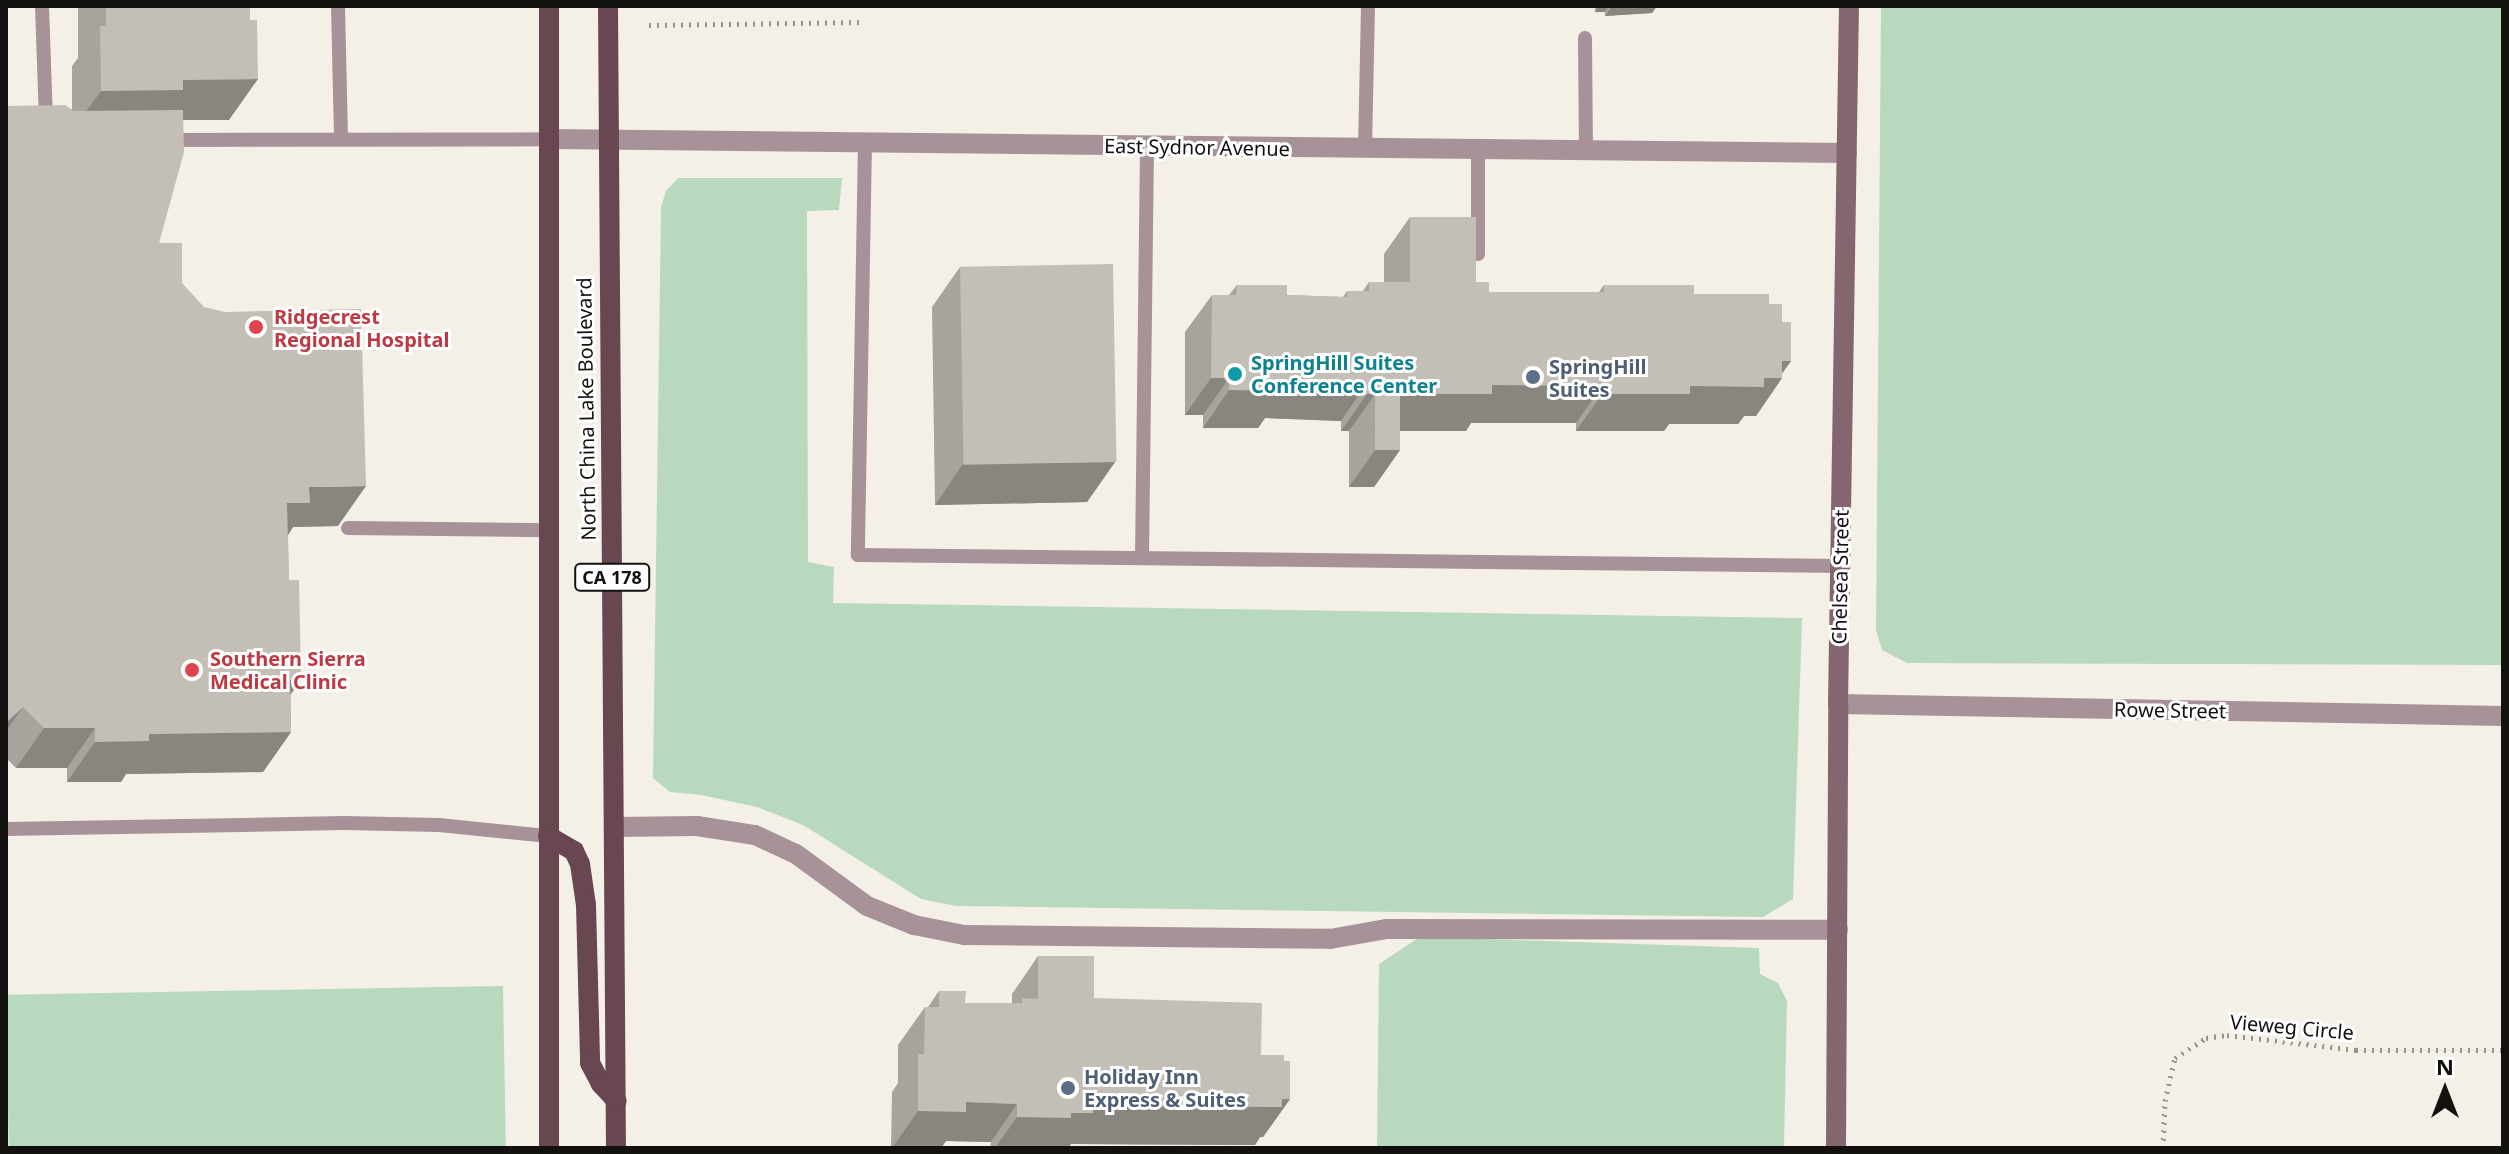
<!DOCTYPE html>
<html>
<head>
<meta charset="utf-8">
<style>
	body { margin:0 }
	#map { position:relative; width:2509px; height:1154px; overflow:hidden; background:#f4f0e7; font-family:"Noto Sans",sans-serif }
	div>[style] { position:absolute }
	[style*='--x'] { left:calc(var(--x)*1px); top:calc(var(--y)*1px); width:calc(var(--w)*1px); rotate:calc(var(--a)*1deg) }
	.green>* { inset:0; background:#b8d9bd; transform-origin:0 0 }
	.path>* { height:5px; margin-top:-2.5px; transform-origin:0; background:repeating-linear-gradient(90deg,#96938d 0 2px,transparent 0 8px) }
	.lane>* { height:14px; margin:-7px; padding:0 7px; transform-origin:7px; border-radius:7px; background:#a79298 }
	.street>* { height:20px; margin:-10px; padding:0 10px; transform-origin:10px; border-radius:10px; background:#a79298 }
	.secondary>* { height:20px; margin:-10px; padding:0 10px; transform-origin:10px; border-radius:10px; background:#83666e }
	.primary>* { height:20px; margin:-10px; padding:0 10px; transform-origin:10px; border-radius:10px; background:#694751 }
	.wall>* { inset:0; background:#a8a49d }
	.shaded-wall>* { inset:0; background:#88867f }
	.building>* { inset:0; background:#c3bfb6; transform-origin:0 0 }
	.dots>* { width:22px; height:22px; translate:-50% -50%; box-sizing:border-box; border:4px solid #fff; border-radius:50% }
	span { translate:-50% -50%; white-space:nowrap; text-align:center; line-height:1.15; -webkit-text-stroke:6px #fff; paint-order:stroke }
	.shield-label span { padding:2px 6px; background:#fff; border:2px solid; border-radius:6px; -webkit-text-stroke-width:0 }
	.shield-label { font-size:18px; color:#12110e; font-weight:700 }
	.street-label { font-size:20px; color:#12110e }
	.health-label { font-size:20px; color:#be3a42; font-weight:700 }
	.left { translate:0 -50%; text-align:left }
	.culture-label { font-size:20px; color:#0d838f; font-weight:700 }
	.service-label { font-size:20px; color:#4e5e75; font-weight:700 }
	.frame { position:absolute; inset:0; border:8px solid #12110e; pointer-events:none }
	.north { position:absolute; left:2405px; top:1050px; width:80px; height:80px; -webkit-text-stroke:6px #fff; paint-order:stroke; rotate:0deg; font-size:22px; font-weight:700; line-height:32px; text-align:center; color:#12110e }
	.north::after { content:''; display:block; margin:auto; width:28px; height:36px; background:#12110e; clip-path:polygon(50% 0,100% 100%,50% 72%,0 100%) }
</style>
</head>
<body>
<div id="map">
	<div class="green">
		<i style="clip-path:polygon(1881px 6px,2503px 6px,2503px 665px,1907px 663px,1882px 650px,1876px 630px)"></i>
		<i style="clip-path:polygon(678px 178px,842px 178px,839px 210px,807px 211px,808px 562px,834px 567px,833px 603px,1802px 618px,1793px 899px,1763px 917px,956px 906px,921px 899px,803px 825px,757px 807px,701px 795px,670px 792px,653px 778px,661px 207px,666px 191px)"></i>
		<i style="clip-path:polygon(1420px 937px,1759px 948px,1760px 974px,1778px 983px,1787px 1001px,1784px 1148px,1377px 1148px,1379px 964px)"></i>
		<i style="left:503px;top:986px;width:162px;height:497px;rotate:89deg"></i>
	</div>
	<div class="path">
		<i style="--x:649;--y:25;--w:214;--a:-0.8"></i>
		<i style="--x:2163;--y:1148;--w:47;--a:-87.6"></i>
		<i style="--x:2165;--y:1101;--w:44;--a:-76.9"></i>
		<i style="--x:2175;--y:1058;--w:37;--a:-33"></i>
		<i style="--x:2206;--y:1038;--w:21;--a:-8"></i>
		<i style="--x:2227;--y:1035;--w:130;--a:6.6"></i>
		<i style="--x:2356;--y:1050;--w:147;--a:0"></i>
	</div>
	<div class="lane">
		<i style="--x:42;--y:6;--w:117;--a:88"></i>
		<i style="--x:338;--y:6;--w:133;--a:88.7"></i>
		<i style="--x:1585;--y:38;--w:114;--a:89.5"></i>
		<i style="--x:165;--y:140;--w:383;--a:-0.1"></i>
		<i style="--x:865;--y:143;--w:412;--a:91"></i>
		<i style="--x:858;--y:555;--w:983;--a:0.64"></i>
		<i style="--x:1365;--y:149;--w:143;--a:-88.8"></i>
		<i style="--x:1478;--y:150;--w:104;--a:90"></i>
		<i style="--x:348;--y:528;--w:203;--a:0.6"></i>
		<i style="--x:1142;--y:558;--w:412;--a:-89.3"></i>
		<i style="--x:6;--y:829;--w:338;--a:-1"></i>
		<i style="--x:344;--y:823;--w:95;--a:1.2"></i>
		<i style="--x:439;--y:825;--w:110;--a:5.8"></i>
	</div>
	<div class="street">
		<i style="--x:548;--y:139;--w:1299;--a:0.62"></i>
		<i style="--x:1838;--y:704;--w:665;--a:1.03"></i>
		<i style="--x:614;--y:827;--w:83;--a:-0.7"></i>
		<i style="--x:697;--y:826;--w:59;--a:8.8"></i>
		<i style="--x:755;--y:835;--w:45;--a:24.9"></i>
		<i style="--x:796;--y:854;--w:88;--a:36.2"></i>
		<i style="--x:867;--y:906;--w:51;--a:22"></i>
		<i style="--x:914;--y:925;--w:51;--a:11.3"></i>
		<i style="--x:964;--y:935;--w:366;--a:0.6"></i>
		<i style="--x:1330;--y:939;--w:58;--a:-10"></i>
		<i style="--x:1387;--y:929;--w:451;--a:0.1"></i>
	</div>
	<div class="secondary">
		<i style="--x:1836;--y:1148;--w:444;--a:-89.7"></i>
		<i style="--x:1838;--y:704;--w:698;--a:-89.1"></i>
	</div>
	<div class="primary">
		<i style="--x:549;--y:6;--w:1142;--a:90"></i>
		<i style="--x:608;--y:6;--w:1142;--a:89.6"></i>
		<i style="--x:548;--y:836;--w:30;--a:30"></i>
		<i style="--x:574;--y:851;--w:14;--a:65"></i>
		<i style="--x:580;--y:864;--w:41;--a:81.7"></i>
		<i style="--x:586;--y:905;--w:158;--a:88.5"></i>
		<i style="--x:590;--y:1063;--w:24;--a:62"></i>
		<i style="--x:601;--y:1084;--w:23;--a:47"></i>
	</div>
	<div class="wall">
		<i style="clip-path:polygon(78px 6px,250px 6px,229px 120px,183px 120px,159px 243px,182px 283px,338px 526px,293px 527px,288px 535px,291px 732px,263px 772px,126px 774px,121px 782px,67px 782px,67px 768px,16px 768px,6px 758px,6px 106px,72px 109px,72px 66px,78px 58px)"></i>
		<i style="clip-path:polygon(1595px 6px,1657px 6px,1652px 13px,1605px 16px,1605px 12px,1595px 12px)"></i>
		<i style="clip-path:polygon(1410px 217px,1476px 282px,1489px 292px,1599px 292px,1604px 285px,1694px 294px,1769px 304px,1782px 322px,1791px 361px,1782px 374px,1782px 378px,1756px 416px,1744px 416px,1738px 424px,1669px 424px,1664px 431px,1576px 431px,1576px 423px,1471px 423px,1466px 431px,1400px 431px,1400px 450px,1374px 487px,1349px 487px,1349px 431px,1341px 431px,1341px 421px,1265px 418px,1258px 428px,1203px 428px,1203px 415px,1185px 415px,1185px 332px,1212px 295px,1229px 295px,1237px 285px,1287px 295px,1343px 297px,1347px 291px,1363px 291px,1369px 282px,1384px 282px,1384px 254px)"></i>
		<i style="clip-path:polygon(960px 267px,1115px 462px,1087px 502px,935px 505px,932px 307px)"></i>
		<i style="clip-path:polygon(1038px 956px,1094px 998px,1261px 1055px,1284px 1061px,1290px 1099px,1263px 1137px,1260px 1137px,1255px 1145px,1071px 1144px,1068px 1148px,990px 1148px,991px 1142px,946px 1141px,941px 1148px,891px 1148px,892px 1092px,898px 1083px,898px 1045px,925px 1007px,928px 1007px,939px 991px,965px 1003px,1012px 1003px,1012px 994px)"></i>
	</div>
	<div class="shaded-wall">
		<i style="clip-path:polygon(1599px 6px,1609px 6px,1605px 12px,1595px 12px)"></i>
		<i style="clip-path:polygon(1612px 6px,1657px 6px,1652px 13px,1605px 16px)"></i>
		<i style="clip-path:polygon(258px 79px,229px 120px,162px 120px,72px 131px,101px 91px,183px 80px)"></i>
		<i style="clip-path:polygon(1782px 361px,1791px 361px,1778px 378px,1782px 378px,1756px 416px,1744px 416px,1738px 424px,1669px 424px,1664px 431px,1576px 431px,1602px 394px,1690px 386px,1764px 378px)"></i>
		<i style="clip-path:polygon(1211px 378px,1229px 378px,1203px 415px,1185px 415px)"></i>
		<i style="clip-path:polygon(1284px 380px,1367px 383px,1341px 421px,1265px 418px,1258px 428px,1203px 428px,1229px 390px)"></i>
		<i style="clip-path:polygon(1492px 385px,1602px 386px,1576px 423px,1471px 423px,1466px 431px,1374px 431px,1400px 394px)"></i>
		<i style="clip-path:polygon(1367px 394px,1375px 394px,1349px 431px,1341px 431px)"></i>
		<i style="clip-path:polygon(1375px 450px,1400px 450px,1374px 487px,1349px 487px)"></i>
		<i style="clip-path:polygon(1115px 462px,1087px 502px,935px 505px,963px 464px)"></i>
		<i style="clip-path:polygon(366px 486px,338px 526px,293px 527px,282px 544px,287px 503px,309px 487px)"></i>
		<i style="clip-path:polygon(290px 680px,301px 680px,272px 720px)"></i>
		<i style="clip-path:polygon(23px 707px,6px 731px,6px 723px)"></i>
		<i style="clip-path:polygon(44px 728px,95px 728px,67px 768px,16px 768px)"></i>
		<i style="clip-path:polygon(291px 732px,263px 772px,126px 774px,121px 782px,67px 782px,95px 742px,149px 734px)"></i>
		<i style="clip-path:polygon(1290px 1099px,1263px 1137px,1260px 1137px,1255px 1145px,1071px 1144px,1068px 1148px,995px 1148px,1017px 1117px,1071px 1113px,1093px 1106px)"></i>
		<i style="clip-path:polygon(966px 1102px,1017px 1104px,991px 1142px,946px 1141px,941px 1148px,892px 1148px,918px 1111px)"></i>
	</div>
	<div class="building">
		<i style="clip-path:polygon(106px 6px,250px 6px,250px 20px,257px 20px,258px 79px,183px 80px,183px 90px,101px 91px,100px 26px,106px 26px)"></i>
		<i style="clip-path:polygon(65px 105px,74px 111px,183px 110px,184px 152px,159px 243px,182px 243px,182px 283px,204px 307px,225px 312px,361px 309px,366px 486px,309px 487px,310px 503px,287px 503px,289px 580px,299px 580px,301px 680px,290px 680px,291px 732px,149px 734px,149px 741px,95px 742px,95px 728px,44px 728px,23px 707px,6px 723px,6px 106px)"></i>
		<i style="clip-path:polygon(1410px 217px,1476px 217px,1476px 282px,1489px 282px,1489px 292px,1604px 292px,1604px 285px,1694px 285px,1694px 294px,1769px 294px,1769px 304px,1782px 304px,1782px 322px,1791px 322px,1791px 361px,1782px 361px,1782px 378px,1764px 378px,1764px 387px,1690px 386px,1690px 394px,1602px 394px,1602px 386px,1492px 385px,1492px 394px,1400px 394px,1400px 450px,1375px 450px,1375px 394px,1367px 394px,1367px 383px,1284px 380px,1284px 391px,1229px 390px,1229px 378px,1211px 378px,1212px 295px,1236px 295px,1237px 285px,1287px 285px,1287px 295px,1347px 297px,1347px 291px,1369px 291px,1369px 282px,1410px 282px)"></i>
		<i style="left:1113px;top:264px;width:198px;height:153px;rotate:89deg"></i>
		<i style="clip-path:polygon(1038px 956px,1094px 956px,1094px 998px,1262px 1003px,1261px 1055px,1284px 1055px,1284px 1061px,1290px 1061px,1290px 1099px,1282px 1099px,1282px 1107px,1093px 1106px,1093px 1113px,1071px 1113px,1071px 1118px,1017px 1117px,1017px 1104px,966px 1102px,966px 1112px,918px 1111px,918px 1054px,924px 1054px,925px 1007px,939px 1007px,939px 991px,966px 991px,965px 1003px,1022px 1003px,1022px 998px,1038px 999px)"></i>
	</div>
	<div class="dots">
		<i style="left:256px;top:327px;background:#e0444e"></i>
		<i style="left:1235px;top:374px;background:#0f9aa8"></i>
		<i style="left:1533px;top:377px;background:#5c6f8a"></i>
		<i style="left:192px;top:670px;background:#e0444e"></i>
		<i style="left:1068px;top:1088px;background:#5c6f8a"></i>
	</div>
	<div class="shield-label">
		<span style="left:612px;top:577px">CA 178</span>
	</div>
	<div class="street-label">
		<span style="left:1197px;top:147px;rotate:1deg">East Sydnor Avenue</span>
		<span style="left:586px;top:409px;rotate:-91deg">North China Lake Boulevard</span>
		<span style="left:1840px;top:577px;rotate:-89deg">Chelsea Street</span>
		<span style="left:2170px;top:710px;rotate:1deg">Rowe Street</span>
		<span style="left:2292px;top:1027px;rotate:5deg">Vieweg Circle</span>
	</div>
	<div class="health-label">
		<span class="left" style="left:274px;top:328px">Ridgecrest<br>Regional Hospital</span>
		<span class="left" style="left:210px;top:670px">Southern Sierra<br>Medical Clinic</span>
	</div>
	<div class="culture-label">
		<span class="left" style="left:1251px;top:374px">SpringHill Suites<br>Conference Center</span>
	</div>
	<div class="service-label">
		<span class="left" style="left:1549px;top:378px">SpringHill<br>Suites</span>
		<span class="left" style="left:1084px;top:1088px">Holiday Inn<br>Express &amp; Suites</span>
	</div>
	<div class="frame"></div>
	<div class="north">N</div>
</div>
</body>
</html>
